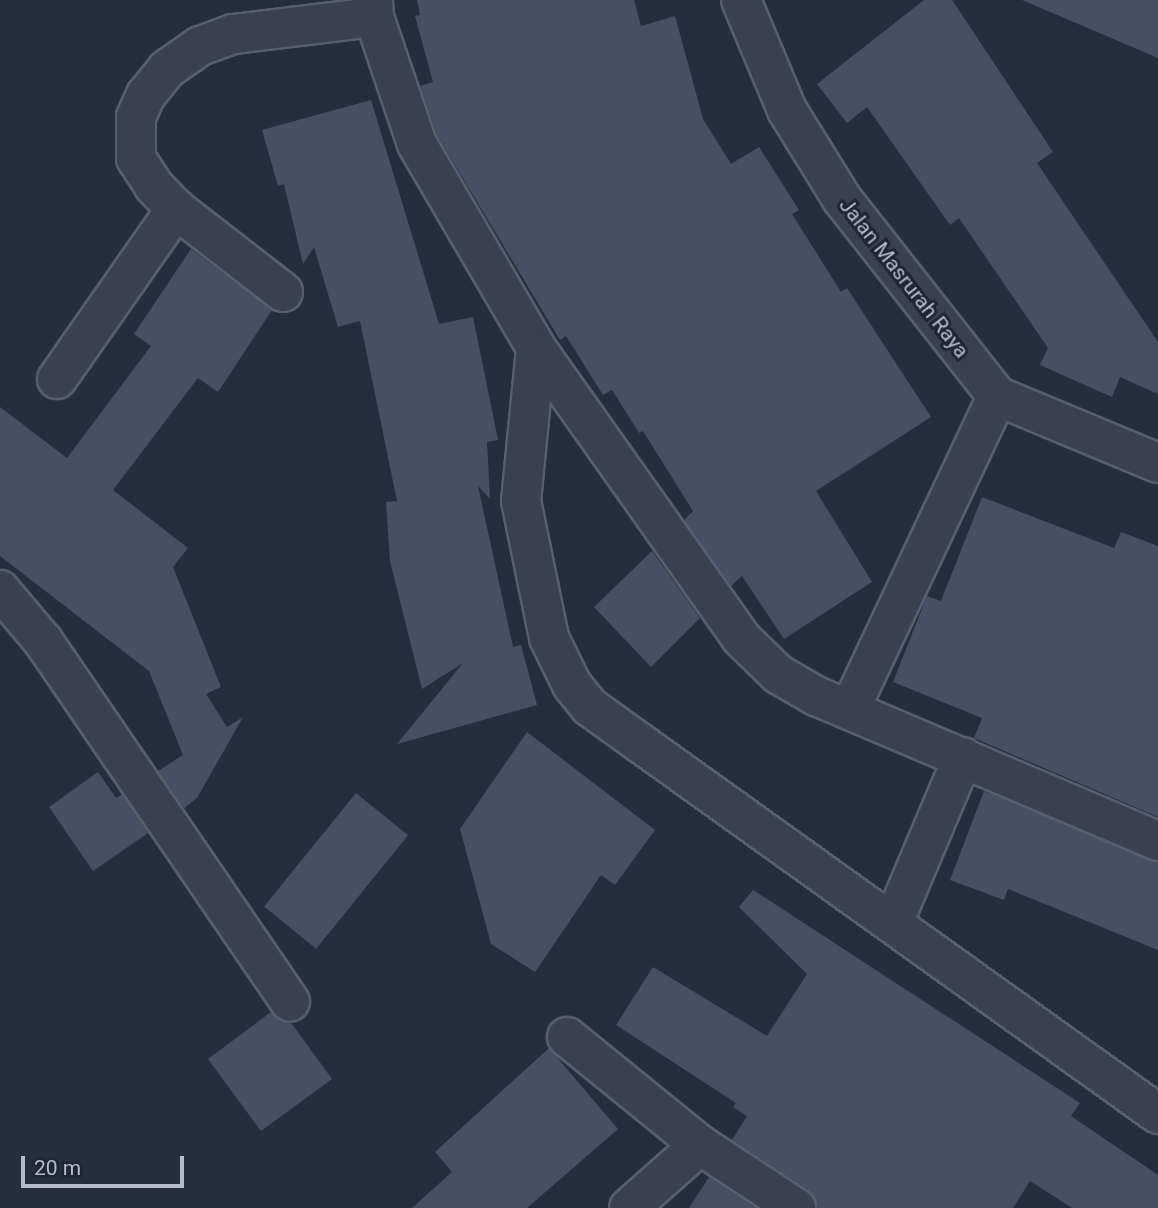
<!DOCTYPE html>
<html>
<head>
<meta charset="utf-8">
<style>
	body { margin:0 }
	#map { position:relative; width:1158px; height:1208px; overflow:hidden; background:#242f3e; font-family:Roboto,sans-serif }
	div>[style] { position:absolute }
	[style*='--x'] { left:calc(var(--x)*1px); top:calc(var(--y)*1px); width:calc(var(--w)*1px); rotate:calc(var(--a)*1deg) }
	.building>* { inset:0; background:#455162; transform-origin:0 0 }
	.roads { filter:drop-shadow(2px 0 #565f6c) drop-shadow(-2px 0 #565f6c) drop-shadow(0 2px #565f6c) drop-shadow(0 -2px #565f6c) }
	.street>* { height:38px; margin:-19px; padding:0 19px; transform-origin:19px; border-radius:19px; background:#38414e }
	span { translate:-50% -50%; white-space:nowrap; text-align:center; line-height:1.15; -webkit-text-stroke:6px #1d2633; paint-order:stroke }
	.street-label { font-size:21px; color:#b4bcc9 }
	.scale { position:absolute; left:21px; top:1156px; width:163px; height:32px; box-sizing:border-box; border:4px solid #b4bcc9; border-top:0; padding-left:9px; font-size:21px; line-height:24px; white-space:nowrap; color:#b4bcc9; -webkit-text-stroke:5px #1d2633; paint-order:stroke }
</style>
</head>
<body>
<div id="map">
	<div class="building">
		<i style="clip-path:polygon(417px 0,634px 0,641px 26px,675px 16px,703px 119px,731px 164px,759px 147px,799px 210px,792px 214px,841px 292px,847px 288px,931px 417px,816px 491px,872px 582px,784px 639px,742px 576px,731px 586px,684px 520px,693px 511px,643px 431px,639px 433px,612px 390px,603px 395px,566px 336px,560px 340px,437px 135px,420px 86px,433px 82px,415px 16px,420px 15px)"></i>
		<i style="clip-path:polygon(924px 0,952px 0,1053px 152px,1037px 163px,1158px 342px,1158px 394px,1120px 377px,1112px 397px,1040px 365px,1048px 348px,959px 218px,950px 225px,867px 107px,847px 123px,817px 84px)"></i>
		<i style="clip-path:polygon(1022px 0,1158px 0,1158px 58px)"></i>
		<i style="clip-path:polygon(371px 100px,439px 324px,473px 317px,498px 440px,487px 442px,490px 499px,478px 486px,513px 647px,521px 645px,537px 705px,397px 744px,463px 663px,422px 689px,390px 561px,386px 502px,397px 501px,360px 321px,338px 327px,314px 247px,303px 264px,284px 184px,278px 186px,262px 130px)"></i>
		<i style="clip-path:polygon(191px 249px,272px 310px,218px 392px,198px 378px,113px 490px,188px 548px,173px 567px,221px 687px,206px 694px,227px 727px,243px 717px,197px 798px,184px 808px,158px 771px,183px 755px,149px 671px,0 556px,0 407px,67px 458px,151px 346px,134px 334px)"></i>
		<i style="clip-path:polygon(982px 497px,1114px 548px,1121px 532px,1158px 546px,1158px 817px,974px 738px,982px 718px,893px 682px,927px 596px,941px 601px)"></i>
		<i style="clip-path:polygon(652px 551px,700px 618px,651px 667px,594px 607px)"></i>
		<i style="clip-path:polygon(527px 732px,655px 830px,615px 885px,601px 875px,535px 972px,491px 944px,460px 829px)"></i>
		<i style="clip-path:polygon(98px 772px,116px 798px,122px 794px,148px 833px,93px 871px,49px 807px)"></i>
		<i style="clip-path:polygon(984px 791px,1158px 862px,1158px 950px,1008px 889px,1004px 900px,950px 880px)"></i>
		<i style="left:356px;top:793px;width:67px;height:146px;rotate:39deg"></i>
		<i style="clip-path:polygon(753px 890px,1080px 1103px,1071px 1116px,1158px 1175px,1158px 1208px,1072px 1208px,1030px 1181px,1013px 1208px,818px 1208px,808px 1190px,732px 1140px,747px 1116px,733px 1107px,736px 1103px,616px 1025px,653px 967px,767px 1036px,807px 974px,739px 907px)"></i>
		<i style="clip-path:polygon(271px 1012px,280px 1021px,292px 1024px,332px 1079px,261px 1131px,208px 1059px)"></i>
		<i style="clip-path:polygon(549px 1048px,618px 1129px,527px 1208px,412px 1208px,452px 1172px,435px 1152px)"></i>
		<i style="clip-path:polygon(709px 1177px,756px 1208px,689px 1208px)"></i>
	</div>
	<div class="roads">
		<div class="street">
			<i style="--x:373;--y:0;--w:17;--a:87"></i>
			<i style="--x:374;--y:17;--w:134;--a:71.3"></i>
			<i style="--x:417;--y:144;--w:236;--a:59.7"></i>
			<i style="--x:536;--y:348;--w:154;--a:95.6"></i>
			<i style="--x:521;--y:501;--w:140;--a:78.4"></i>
			<i style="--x:549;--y:638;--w:52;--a:63.9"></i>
			<i style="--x:572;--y:685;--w:28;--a:51"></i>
			<i style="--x:590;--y:707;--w:62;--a:35.8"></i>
			<i style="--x:640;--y:743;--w:637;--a:35.61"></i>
			<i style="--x:741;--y:0;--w:119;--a:67.3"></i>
			<i style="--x:787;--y:110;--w:105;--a:58.3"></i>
			<i style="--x:842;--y:199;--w:251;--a:51.8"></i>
			<i style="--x:997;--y:396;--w:174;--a:22.6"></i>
			<i style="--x:283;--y:292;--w:135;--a:-142.2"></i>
			<i style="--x:176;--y:209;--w:32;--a:-134"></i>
			<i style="--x:154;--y:186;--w:33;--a:-123"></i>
			<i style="--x:136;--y:158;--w:41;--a:-90"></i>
			<i style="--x:136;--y:117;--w:24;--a:-66"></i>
			<i style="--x:146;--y:95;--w:33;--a:-51"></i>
			<i style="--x:167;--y:69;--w:40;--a:-34.9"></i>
			<i style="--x:200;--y:46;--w:35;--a:-20"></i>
			<i style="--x:233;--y:34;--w:142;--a:-6.9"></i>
			<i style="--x:536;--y:348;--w:355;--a:54.7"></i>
			<i style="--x:741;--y:638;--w:52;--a:44.2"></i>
			<i style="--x:778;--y:674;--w:44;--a:30.1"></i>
			<i style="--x:816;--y:696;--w:371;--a:23"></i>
			<i style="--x:57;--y:379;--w:208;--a:-55"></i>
			<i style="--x:0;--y:590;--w:67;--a:49.9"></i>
			<i style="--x:43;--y:641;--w:437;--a:55.6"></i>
			<i style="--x:850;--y:709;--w:346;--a:-64.8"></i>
			<i style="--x:893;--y:923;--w:180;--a:-67.1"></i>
			<i style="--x:567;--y:1037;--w:171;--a:39.1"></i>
			<i style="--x:700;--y:1145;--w:115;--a:33.3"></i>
			<i style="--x:629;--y:1208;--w:95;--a:-41.6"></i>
		</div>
	</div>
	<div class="street-label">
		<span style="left:904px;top:278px;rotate:52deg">Jalan Masrurah Raya</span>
	</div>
	<div class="scale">20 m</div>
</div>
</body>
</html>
